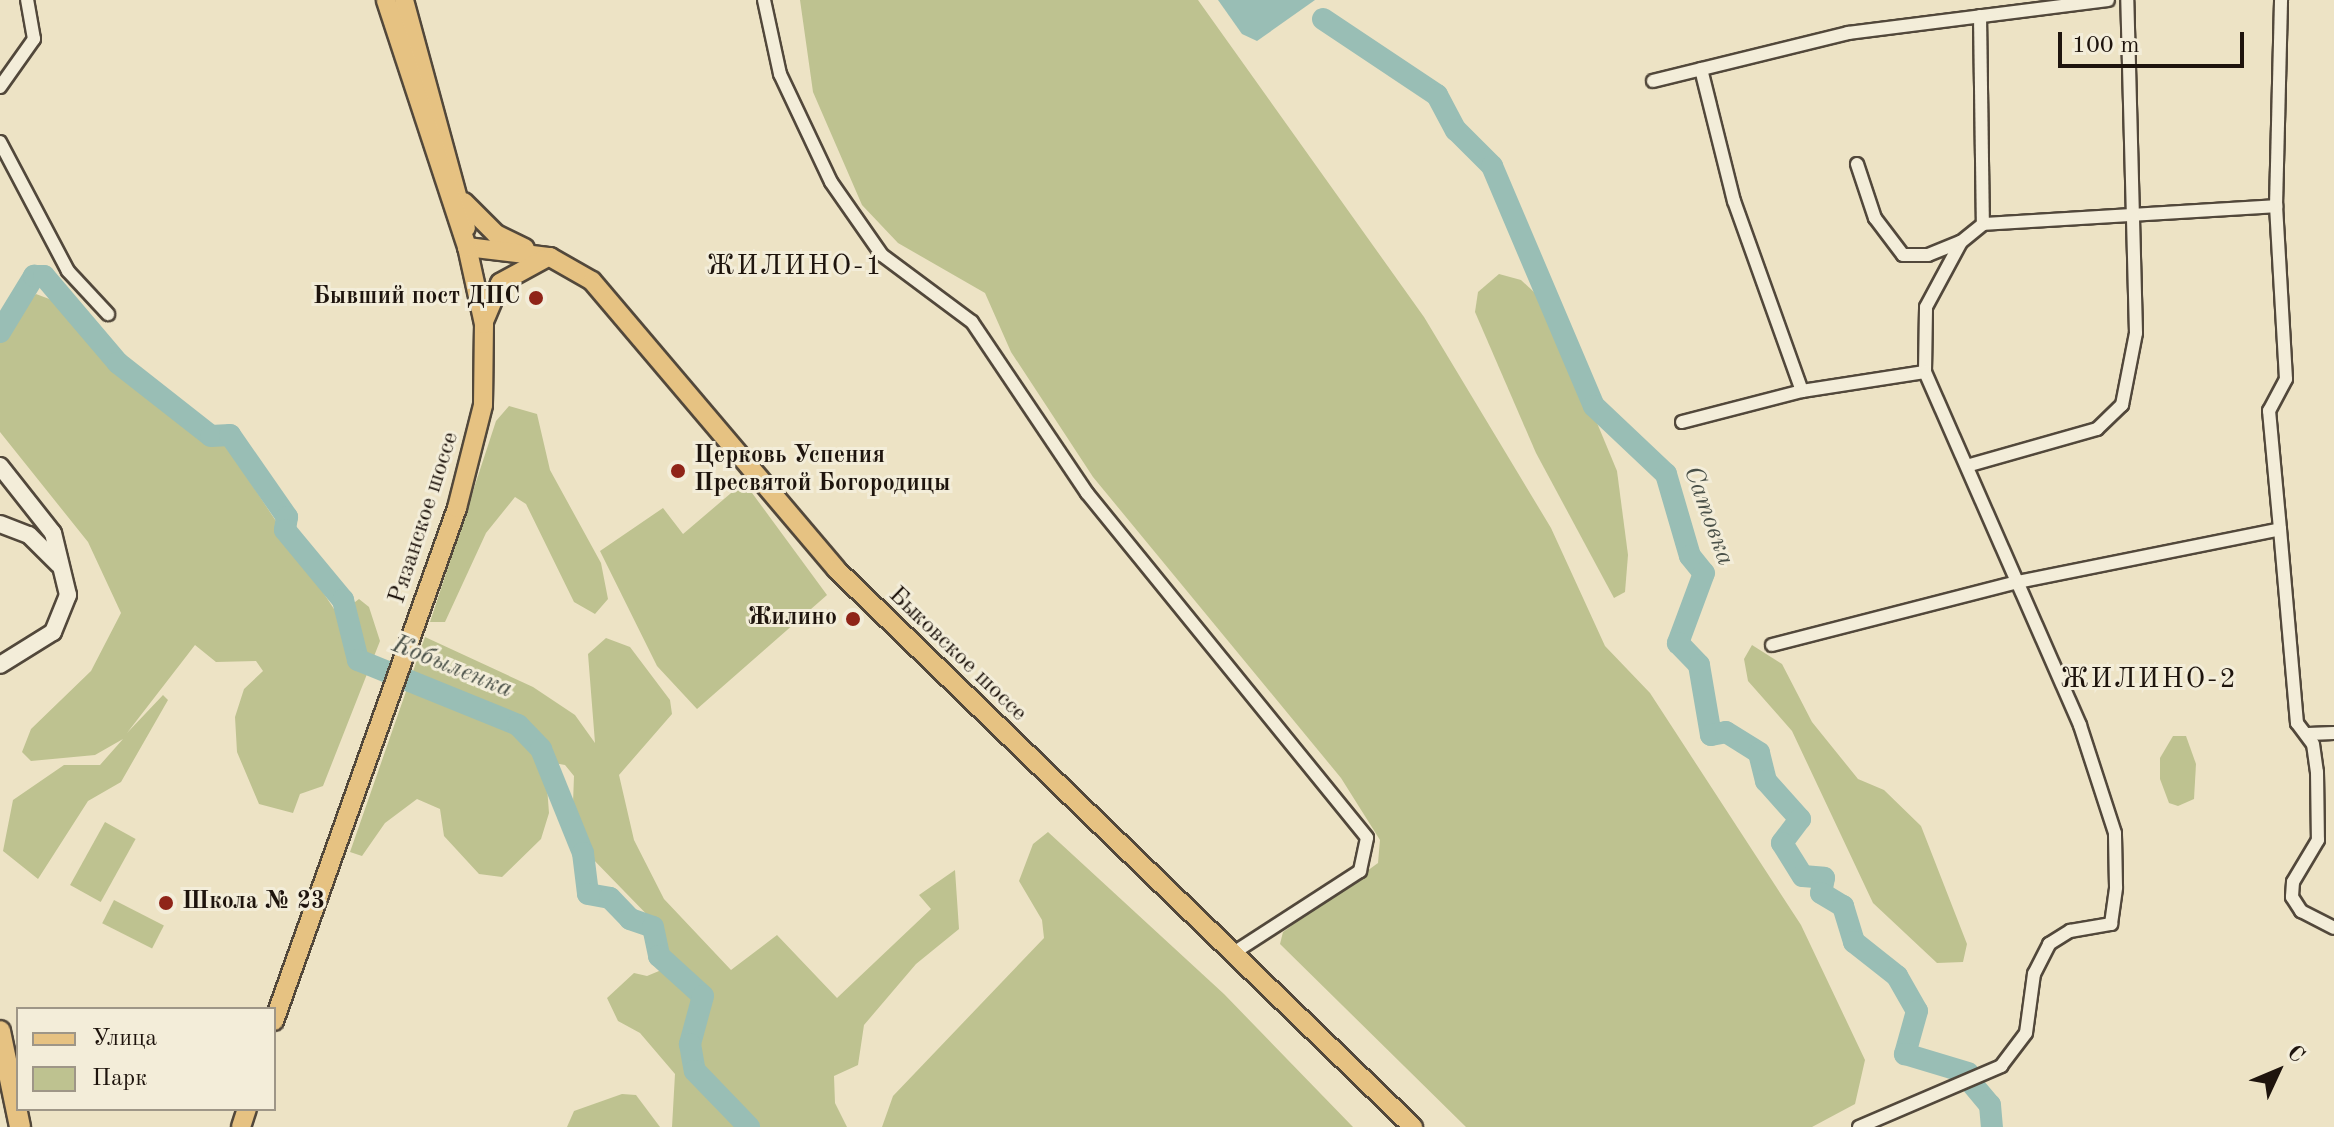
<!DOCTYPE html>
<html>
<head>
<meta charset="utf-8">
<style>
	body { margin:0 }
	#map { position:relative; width:2334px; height:1127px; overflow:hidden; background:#ede3c5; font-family:"Old Standard TT",serif }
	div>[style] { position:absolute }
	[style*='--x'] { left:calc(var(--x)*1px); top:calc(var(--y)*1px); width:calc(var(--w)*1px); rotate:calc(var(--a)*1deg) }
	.green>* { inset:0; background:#bec290; transform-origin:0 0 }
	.water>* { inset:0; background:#99beb5 }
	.river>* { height:22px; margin:-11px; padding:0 11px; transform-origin:11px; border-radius:11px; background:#99beb5 }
	.roads { filter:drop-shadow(2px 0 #52483b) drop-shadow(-2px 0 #52483b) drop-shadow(0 2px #52483b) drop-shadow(0 -2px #52483b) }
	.minor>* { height:12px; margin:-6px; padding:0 6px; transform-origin:6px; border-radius:6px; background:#f3edd9 }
	.secondary>* { height:16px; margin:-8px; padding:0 8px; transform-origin:8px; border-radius:8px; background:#f3edd9 }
	.primary>* { height:18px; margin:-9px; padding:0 9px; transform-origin:9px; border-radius:9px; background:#e6c282 }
	.trunk>* { height:20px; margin:-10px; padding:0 10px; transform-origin:10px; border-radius:10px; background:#e6c282 }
	.dots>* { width:22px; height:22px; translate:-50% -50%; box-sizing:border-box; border:4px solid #f3edd9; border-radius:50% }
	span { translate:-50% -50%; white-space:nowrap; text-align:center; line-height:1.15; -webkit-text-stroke:6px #f3edd9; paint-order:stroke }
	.poi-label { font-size:24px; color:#1e140d; font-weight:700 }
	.right { translate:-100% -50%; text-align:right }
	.left { translate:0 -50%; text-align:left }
	.street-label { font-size:24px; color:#1e140d }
	.water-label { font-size:26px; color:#495048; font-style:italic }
	.quarter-label { font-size:28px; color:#1e140d; letter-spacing:2px }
	.legend { position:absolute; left:16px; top:1007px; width:260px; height:104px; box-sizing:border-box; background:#f3edd9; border:2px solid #9e9687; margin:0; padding:10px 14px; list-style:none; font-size:24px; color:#1e140d }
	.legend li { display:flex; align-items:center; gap:16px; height:40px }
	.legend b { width:40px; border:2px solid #9e9687 }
	.north { position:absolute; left:2238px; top:1031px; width:80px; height:80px; -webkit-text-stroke:6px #f3edd9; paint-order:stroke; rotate:46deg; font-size:22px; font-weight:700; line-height:32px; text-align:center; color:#1e140d }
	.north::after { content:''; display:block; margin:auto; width:28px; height:36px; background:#1e140d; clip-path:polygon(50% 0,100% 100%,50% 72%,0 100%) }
	.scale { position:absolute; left:2058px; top:32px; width:186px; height:36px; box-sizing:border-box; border:4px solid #1e140d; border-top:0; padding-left:10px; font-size:24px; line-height:28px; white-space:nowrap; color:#1e140d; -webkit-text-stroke:6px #f3edd9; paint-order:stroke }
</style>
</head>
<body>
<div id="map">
	<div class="green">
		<i style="clip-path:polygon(800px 0,1198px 0,1424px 317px,1551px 528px,1605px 646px,1650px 693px,1801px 925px,1865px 1060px,1855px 1104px,1812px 1127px,1466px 1127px,1280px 944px,1283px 932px,1378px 863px,1380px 840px,1341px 778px,1093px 477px,1011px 352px,985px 293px,898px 243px,862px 205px,813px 92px)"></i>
		<i style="clip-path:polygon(1499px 274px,1521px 280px,1548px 305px,1617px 471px,1628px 555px,1625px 592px,1614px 598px,1536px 453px,1475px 312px,1478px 292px)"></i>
		<i style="clip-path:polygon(36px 294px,60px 303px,113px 371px,227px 447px,338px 615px,359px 599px,369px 607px,380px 641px,323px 786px,300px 794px,293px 813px,259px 804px,237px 752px,235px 717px,244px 689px,263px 671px,256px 661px,216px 662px,195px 645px,127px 733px,163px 695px,168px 700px,121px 782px,88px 801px,38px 879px,3px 851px,13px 800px,64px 765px,100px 765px,123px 739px,95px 755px,31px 761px,22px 752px,31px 729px,91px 671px,121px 613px,88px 542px,0 432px,0 341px)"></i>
		<i style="clip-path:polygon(509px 406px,537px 414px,550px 470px,601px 563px,608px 599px,595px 614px,574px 602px,526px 504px,515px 497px,486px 533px,445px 622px,430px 622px,496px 421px)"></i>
		<i style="clip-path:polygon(744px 482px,827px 595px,697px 709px,657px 666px,600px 551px,663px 508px,683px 534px)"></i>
		<i style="clip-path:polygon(425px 637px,533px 687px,575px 715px,595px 743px,588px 654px,606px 638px,630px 647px,670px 700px,672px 714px,619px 775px,634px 840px,664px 899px,731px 970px,777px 935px,837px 998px,931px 909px,919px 895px,955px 870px,959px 929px,916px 964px,864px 1025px,858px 1065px,834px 1076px,835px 1103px,847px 1127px,672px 1127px,675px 1074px,640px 1033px,618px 1021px,607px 998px,634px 973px,647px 976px,671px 966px,668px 951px,660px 928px,587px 853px,573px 803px,574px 776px,565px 765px,554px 763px,546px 773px,549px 813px,541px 839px,502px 877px,479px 874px,444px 836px,440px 809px,417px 799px,385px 823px,362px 856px,350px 852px)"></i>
		<i style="clip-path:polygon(1752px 645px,1782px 664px,1812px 722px,1858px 779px,1884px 790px,1921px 826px,1967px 944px,1963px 962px,1937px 963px,1873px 903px,1792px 731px,1748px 681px,1744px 659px)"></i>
		<i style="clip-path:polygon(2173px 736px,2186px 736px,2196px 764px,2194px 799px,2178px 806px,2169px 803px,2160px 779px,2160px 758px)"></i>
		<i style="left:105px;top:822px;width:35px;height:72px;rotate:29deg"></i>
		<i style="clip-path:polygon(1048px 832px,1224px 994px,1353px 1127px,882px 1127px,893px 1096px,1044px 938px,1042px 920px,1019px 881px,1033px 844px)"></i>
		<i style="left:114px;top:900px;width:56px;height:26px;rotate:27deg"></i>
		<i style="clip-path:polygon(622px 1094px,636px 1095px,660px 1127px,567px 1127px,574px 1111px)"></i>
	</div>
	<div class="water">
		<i style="clip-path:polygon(1218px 0,1315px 0,1257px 41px,1242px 34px)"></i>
	</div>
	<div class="river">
		<i style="--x:1323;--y:19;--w:137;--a:33.7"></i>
		<i style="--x:1437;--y:95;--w:40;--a:62"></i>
		<i style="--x:1456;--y:130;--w:51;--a:45"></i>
		<i style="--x:1492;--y:166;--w:261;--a:67"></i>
		<i style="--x:1594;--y:406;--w:99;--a:43.4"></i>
		<i style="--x:1666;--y:474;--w:85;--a:73.7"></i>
		<i style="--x:1690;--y:556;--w:22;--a:51"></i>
		<i style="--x:1704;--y:573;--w:75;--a:110.4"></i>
		<i style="--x:1678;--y:643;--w:30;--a:46"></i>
		<i style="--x:1699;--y:665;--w:71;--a:80.3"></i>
		<i style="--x:1711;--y:735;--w:15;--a:-11"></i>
		<i style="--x:1726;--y:732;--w:39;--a:32"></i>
		<i style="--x:1759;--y:753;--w:29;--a:76"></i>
		<i style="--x:1766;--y:781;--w:51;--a:48.2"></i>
		<i style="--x:1800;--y:819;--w:30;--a:127"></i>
		<i style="--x:1782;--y:843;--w:39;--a:58"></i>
		<i style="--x:1803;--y:876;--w:21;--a:5"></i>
		<i style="--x:1824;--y:878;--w:15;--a:101"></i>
		<i style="--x:1821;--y:893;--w:26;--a:31"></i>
		<i style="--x:1843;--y:906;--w:38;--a:73"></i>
		<i style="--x:1854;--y:942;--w:55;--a:38.3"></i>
		<i style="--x:1897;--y:976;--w:40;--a:60.3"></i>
		<i style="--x:1917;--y:1011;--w:45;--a:105.6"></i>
		<i style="--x:1905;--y:1054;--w:66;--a:16.8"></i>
		<i style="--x:0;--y:332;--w:66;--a:-58.7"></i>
		<i style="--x:34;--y:276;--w:10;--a:0"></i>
		<i style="--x:44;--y:276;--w:114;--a:49.6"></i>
		<i style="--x:118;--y:363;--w:118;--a:38.1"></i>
		<i style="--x:211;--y:436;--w:19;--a:-3"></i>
		<i style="--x:230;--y:435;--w:100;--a:55.2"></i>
		<i style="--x:287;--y:517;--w:13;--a:99"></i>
		<i style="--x:285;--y:530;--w:91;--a:50.4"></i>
		<i style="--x:343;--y:600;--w:62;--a:76"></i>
		<i style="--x:358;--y:660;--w:173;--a:22.1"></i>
		<i style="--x:518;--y:725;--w:33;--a:46"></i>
		<i style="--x:541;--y:749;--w:112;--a:68"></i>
		<i style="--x:583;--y:853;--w:41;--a:83"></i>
		<i style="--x:588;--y:894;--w:22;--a:10"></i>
		<i style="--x:610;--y:898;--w:29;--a:46"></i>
		<i style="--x:630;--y:919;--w:24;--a:19"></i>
		<i style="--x:653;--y:927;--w:30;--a:78"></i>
		<i style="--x:659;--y:956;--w:59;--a:42.3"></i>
		<i style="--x:703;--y:996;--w:50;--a:105.2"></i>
		<i style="--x:690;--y:1044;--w:27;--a:80"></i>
		<i style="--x:695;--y:1071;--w:78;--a:46"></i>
		<i style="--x:1973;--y:1085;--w:26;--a:50"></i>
		<i style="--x:1990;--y:1105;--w:22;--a:85"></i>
	</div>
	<div class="roads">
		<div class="minor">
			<i style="--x:764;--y:0;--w:76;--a:77.8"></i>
			<i style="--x:780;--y:74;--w:119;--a:64.7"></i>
			<i style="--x:831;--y:182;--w:89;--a:55.1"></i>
			<i style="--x:882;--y:255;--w:112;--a:36.7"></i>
			<i style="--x:972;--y:322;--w:206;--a:56.1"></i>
			<i style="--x:1087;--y:493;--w:444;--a:50.9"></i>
			<i style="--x:1367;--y:838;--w:34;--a:102"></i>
			<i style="--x:1360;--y:871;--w:149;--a:147.1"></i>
			<i style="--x:1980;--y:16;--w:208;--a:89.2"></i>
			<i style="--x:1701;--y:69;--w:136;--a:76"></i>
			<i style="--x:1734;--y:201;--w:202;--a:70.3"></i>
			<i style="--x:1653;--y:81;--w:201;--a:-13.8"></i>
			<i style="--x:1848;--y:33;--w:262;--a:-7.2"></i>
			<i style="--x:0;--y:87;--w:59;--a:-54.7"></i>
			<i style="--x:34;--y:39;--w:40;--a:-100"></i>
			<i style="--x:0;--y:142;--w:146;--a:62.2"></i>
			<i style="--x:68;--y:271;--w:59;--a:47.1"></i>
			<i style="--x:1857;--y:164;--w:57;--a:71.6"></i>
			<i style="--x:1875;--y:218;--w:46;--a:52.9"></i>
			<i style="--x:1903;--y:255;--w:25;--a:0"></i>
			<i style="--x:1928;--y:255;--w:35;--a:-22"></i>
			<i style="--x:1682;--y:422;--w:124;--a:-14.5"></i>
			<i style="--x:1802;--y:391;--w:124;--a:-8.8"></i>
			<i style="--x:1925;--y:372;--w:65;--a:-89.1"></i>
			<i style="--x:1926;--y:307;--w:74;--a:-61.7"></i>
			<i style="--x:1961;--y:242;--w:28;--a:-39"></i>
			<i style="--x:1983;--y:224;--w:294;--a:-3.5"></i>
			<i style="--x:1970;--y:465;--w:132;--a:-15.8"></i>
			<i style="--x:2097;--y:429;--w:35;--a:-44"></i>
			<i style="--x:2122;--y:405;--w:73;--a:-79"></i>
			<i style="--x:2136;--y:333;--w:333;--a:-91.5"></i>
			<i style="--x:2280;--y:529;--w:195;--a:85"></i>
			<i style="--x:2297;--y:723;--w:26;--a:53"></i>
			<i style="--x:2313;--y:744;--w:28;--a:82"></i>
			<i style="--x:2317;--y:772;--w:68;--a:89.2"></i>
			<i style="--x:2318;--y:840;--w:49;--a:120.8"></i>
			<i style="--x:2293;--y:882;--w:15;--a:94"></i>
			<i style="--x:2292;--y:897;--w:17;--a:57"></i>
			<i style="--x:2301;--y:911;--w:37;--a:27"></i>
			<i style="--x:1772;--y:645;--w:254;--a:-14.4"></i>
			<i style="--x:2018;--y:582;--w:267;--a:-11.4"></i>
			<i style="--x:2280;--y:529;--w:119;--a:-95.3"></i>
			<i style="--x:2269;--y:411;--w:36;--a:-62"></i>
			<i style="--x:2286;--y:379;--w:173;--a:-93.3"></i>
			<i style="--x:2276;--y:206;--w:206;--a:-88.6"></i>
			<i style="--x:2308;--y:734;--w:26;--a:-2"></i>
			<i style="--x:1859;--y:1127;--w:155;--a:-23.2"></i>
			<i style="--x:2001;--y:1066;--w:41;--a:-52.9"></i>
			<i style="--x:2026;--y:1033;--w:60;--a:-82.3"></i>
			<i style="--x:2034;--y:974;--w:34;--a:-63"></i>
			<i style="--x:2049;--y:944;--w:25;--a:-32"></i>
			<i style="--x:2070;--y:931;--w:42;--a:-9.7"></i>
			<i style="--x:2111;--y:924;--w:37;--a:-82"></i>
			<i style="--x:2116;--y:887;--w:54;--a:-91.1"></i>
			<i style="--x:2115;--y:833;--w:114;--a:-108"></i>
			<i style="--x:2080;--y:725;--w:386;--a:-113.7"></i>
		</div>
		<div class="secondary">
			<i style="--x:0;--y:466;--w:85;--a:51.7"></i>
			<i style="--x:53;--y:533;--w:64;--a:76.4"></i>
			<i style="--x:68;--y:595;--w:40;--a:112"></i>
			<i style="--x:53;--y:632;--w:62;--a:148.1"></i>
			<i style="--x:0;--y:524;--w:31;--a:21"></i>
			<i style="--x:29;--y:535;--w:42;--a:45"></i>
		</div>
		<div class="primary">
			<i style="--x:404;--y:0;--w:236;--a:74.8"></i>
			<i style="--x:464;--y:202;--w:45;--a:45"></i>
			<i style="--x:496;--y:234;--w:32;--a:26"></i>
			<i style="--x:467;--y:247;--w:84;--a:6.9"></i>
			<i style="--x:550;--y:257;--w:48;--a:29.7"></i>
			<i style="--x:592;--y:281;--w:377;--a:49.7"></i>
			<i style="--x:836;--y:569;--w:803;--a:44.04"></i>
			<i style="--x:485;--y:319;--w:39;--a:-67"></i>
			<i style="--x:500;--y:283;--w:50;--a:-28.6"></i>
			<i style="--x:274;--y:1021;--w:545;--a:-70.37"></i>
			<i style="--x:457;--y:508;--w:106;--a:-75.8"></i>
			<i style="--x:483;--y:405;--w:81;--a:-89.3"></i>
			<i style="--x:484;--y:324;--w:79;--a:-102.4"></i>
			<i style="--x:467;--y:247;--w:260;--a:-108.2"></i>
			<i style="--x:241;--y:1127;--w:19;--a:-72"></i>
		</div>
		<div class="trunk">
			<i style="--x:0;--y:1031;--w:98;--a:78.2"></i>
		</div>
	</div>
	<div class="dots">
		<i style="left:536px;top:298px;background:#8f2418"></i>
		<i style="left:678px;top:471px;background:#8f2418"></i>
		<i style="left:853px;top:619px;background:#8f2418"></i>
		<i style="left:166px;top:903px;background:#8f2418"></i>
	</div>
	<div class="poi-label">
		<span class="right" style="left:520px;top:298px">Бывший пост ДПС</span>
		<span class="left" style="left:694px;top:471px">Церковь Успения<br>Пресвятой Богородицы</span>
		<span class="right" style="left:837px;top:619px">Жилино</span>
		<span class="left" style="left:182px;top:903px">Школа № 23</span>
	</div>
	<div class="street-label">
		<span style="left:425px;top:518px;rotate:-72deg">Рязанское шоссе</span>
		<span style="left:957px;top:655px;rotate:44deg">Быковское шоссе</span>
	</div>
	<div class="water-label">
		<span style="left:1708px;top:516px;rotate:70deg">Сатовка</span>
		<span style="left:452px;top:668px;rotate:22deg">Кобыленка</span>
	</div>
	<div class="quarter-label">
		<span style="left:795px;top:267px">ЖИЛИНО-1</span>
		<span style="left:2149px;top:680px">ЖИЛИНО-2</span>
	</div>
	<ul class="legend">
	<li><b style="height:10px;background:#e6c282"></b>Улица</li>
	<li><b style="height:22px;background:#bec290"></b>Парк</li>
	</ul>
	<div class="north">С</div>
	<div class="scale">100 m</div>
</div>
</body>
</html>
